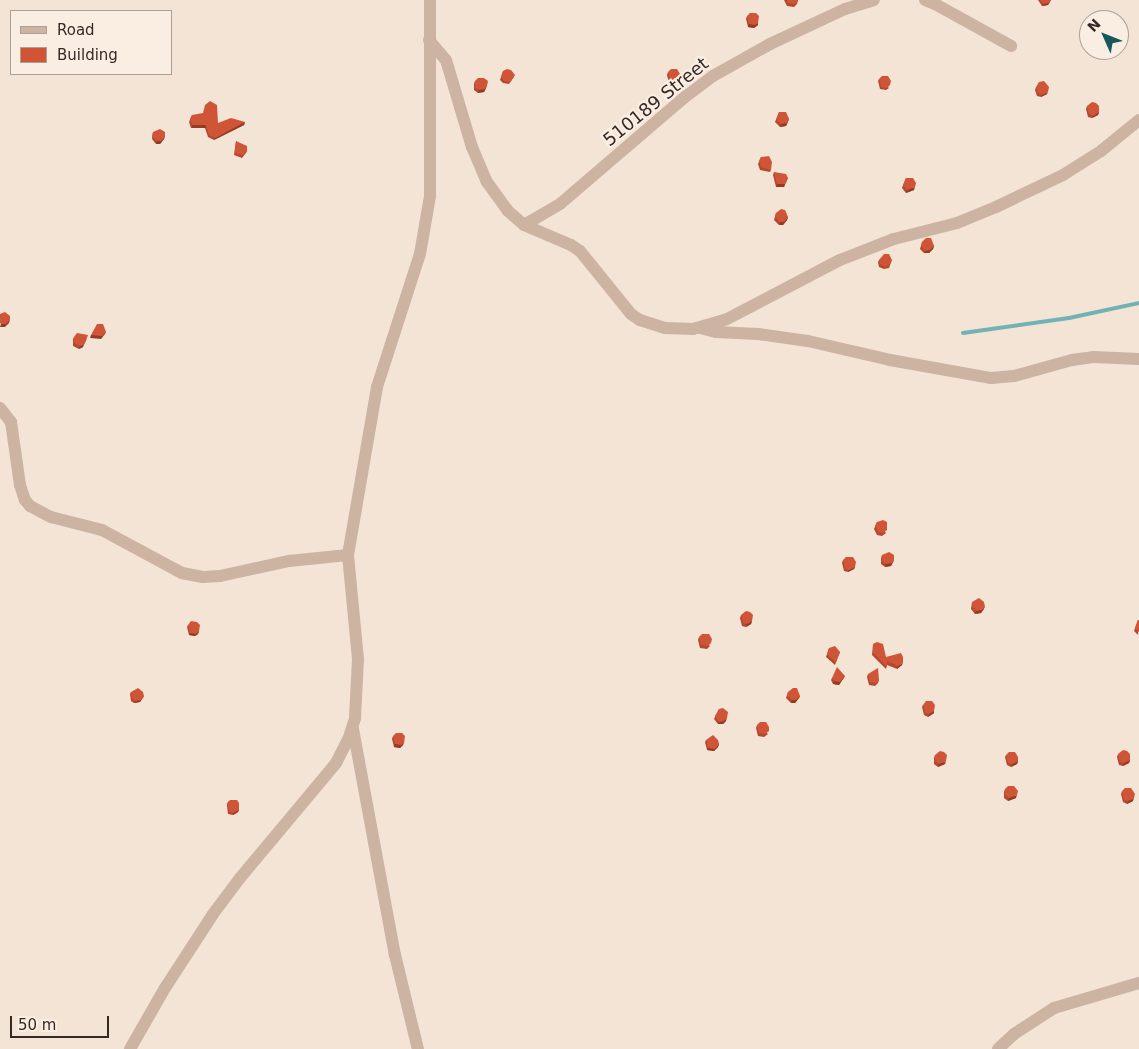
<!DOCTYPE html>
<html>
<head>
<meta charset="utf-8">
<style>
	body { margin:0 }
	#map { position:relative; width:1139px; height:1049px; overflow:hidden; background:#f3e4d6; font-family:"DejaVu Sans",sans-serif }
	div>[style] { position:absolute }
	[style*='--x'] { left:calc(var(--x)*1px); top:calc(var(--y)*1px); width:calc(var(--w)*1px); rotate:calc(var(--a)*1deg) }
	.stream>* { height:4px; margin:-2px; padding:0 2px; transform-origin:2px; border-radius:2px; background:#73b2b2 }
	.minor>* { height:12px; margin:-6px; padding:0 6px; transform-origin:6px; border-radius:6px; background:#ccb3a2 }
	.wall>* { inset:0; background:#b3492f }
	.shaded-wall>* { inset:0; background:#923c26; transform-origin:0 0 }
	.building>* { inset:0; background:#d05537 }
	span { translate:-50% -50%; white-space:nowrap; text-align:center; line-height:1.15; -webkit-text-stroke:4.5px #faeee3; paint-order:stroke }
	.street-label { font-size:18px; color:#352925 }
	.legend { position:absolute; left:10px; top:10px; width:162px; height:65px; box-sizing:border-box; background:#faeee3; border:1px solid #ab9f97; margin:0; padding:6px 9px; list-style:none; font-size:15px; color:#352925 }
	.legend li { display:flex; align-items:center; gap:10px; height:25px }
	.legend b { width:25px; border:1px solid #ab9f97 }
	.north { position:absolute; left:1079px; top:10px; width:50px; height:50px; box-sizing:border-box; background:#faeee3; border:1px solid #ab9f97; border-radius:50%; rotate:314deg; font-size:14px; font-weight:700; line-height:20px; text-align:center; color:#352925 }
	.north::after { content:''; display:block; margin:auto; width:18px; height:22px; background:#17595a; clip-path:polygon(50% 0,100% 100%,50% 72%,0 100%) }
	.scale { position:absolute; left:10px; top:1016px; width:99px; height:22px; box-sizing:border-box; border:2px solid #352925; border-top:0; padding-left:6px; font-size:15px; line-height:18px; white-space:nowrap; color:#352925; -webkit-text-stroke:4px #faeee3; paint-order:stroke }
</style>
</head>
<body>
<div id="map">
	<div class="stream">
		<i style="--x:963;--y:333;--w:107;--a:-8.1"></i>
		<i style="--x:1069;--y:318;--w:72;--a:-12.1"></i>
	</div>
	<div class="minor">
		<i style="--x:925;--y:0;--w:11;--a:22"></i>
		<i style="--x:935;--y:4;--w:87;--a:28.9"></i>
		<i style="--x:429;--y:40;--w:26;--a:50"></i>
		<i style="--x:446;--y:60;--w:91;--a:73.4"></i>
		<i style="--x:472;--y:147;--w:38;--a:67"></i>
		<i style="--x:487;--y:182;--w:36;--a:54"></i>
		<i style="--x:508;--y:211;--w:21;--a:41"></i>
		<i style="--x:524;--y:225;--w:51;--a:23.1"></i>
		<i style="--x:571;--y:245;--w:11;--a:34"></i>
		<i style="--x:580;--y:251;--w:81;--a:51"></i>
		<i style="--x:631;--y:314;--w:11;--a:34"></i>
		<i style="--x:640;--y:320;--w:26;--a:18"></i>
		<i style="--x:665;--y:328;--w:28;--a:2"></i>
		<i style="--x:693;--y:329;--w:35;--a:-16"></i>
		<i style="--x:727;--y:319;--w:127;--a:-27.6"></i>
		<i style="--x:840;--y:260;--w:58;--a:-21.3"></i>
		<i style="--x:894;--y:239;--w:65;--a:-14.3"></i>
		<i style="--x:957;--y:223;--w:42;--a:-22.3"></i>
		<i style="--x:996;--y:207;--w:74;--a:-25.5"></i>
		<i style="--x:1063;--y:175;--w:45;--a:-32.3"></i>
		<i style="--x:1101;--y:151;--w:49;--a:-39.2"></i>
		<i style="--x:524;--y:225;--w:42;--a:-30.3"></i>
		<i style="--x:560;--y:204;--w:165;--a:-40.6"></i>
		<i style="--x:685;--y:97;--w:35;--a:-37"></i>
		<i style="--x:713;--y:76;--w:65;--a:-29.3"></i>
		<i style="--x:770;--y:44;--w:83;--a:-25"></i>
		<i style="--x:845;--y:9;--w:30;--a:-17"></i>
		<i style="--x:700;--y:328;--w:16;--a:14"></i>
		<i style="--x:716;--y:332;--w:42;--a:2.7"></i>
		<i style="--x:758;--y:334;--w:50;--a:8"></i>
		<i style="--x:808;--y:341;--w:84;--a:13"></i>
		<i style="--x:890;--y:360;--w:103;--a:10.1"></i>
		<i style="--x:991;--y:378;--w:23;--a:-5"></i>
		<i style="--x:1014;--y:376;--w:60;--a:-15.4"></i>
		<i style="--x:1072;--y:360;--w:21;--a:-8"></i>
		<i style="--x:1093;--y:357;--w:46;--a:2.5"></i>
		<i style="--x:0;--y:408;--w:18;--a:52"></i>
		<i style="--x:11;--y:422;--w:64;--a:81.9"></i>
		<i style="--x:20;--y:485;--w:16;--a:72"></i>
		<i style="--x:25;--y:500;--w:8;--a:50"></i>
		<i style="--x:30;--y:506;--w:24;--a:28"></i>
		<i style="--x:51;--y:517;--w:53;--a:14.3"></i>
		<i style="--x:102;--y:530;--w:91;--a:28.3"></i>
		<i style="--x:182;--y:573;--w:21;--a:11"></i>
		<i style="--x:203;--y:577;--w:17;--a:-3"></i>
		<i style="--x:220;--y:576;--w:71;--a:-12.3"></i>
		<i style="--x:289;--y:561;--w:59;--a:-5.8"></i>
		<i style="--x:353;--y:729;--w:230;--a:79.5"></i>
		<i style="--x:395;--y:955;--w:97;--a:76.3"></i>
		<i style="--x:130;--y:1049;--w:70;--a:-60.2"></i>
		<i style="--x:165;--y:988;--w:88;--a:-57"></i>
		<i style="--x:213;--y:914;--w:45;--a:-53.1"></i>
		<i style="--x:240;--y:878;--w:150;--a:-50.1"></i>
		<i style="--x:336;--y:763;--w:29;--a:-63"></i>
		<i style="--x:349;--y:737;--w:20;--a:-72"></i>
		<i style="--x:355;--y:718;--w:59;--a:-87.1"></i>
		<i style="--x:358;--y:659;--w:104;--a:-95.5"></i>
		<i style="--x:348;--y:555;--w:170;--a:-80.2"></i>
		<i style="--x:377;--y:387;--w:140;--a:-72.1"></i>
		<i style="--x:420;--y:254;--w:59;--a:-80.2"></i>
		<i style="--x:430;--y:196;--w:196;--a:-90"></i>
		<i style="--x:998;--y:1049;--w:22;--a:-43"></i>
		<i style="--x:1014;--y:1034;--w:48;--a:-33"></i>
		<i style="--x:1054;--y:1008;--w:89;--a:-16.4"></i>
	</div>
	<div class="wall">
		<i style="clip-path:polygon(784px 0,798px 0,797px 4px,794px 7px,787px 6px)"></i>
		<i style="clip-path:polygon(1038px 0,1051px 0,1048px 5px,1042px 6px)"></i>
		<i style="clip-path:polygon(747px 16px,758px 25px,754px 28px,748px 27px,746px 19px)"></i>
		<i style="clip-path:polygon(503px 71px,514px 77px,509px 84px,503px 83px,500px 80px)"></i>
		<i style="clip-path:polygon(668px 72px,678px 81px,675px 84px,669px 83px,667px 75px)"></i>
		<i style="clip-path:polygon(879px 79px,889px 88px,886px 90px,880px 89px,878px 81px)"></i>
		<i style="clip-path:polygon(475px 81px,486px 88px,484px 92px,478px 93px,474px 90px,474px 84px)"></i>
		<i style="clip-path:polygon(1036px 87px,1047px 94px,1041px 97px,1037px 96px,1035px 90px)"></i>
		<i style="clip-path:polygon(1087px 106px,1099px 112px,1098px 115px,1092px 118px,1088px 117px,1086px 109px)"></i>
		<i style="clip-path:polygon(779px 112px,789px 119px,786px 126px,780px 127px,775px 122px)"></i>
		<i style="clip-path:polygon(192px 115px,218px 123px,245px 122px,244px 125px,214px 140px,208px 137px,205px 128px,191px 128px,189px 122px)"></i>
		<i style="clip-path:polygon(153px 132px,164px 139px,160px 144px,156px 144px,152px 139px)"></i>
		<i style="clip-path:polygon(236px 141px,247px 151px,246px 153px,242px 158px,234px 155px)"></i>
		<i style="clip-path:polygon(761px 157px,771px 170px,770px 172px,760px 170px,758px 164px)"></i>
		<i style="clip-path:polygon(774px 172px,788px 178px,784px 187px,776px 187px,773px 175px)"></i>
		<i style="clip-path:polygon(906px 178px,914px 190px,906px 193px,902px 188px)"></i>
		<i style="clip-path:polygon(776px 213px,788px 217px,787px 220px,783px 225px,779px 225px,774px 220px)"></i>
		<i style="clip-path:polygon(922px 242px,934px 246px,933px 249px,929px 253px,924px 253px,920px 249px)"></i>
		<i style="clip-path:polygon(879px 260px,892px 260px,889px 268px,884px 269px,879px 267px,878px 262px)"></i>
		<i style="clip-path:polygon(74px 337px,83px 347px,79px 349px,73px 346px,73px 339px)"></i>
		<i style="clip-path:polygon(877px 522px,886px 533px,882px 536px,877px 535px,874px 529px)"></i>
		<i style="clip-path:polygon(882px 555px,894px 560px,891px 566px,885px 567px,881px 564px,881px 558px)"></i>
		<i style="clip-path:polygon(843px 560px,855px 567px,854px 569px,848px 572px,844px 571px,842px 563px)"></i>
		<i style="clip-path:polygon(972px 602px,984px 609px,981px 613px,975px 614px,971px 609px)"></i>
		<i style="clip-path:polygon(741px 615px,752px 621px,751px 624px,746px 627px,742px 626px,740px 618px)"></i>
		<i style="clip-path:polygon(1138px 620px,1139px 620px,1138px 635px,1134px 631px)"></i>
		<i style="clip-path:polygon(188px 625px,199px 631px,198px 634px,195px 636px,189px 635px,187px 627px)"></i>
		<i style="clip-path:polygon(699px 637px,710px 646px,707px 649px,700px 648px,698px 640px)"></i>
		<i style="clip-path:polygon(873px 644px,886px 657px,902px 665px,897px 669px,887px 665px,886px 669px,872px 655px)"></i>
		<i style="clip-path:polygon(829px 648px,840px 652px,835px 665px,826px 657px)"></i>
		<i style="clip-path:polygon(868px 674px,879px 680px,878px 683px,875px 686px,869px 685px,867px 677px)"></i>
		<i style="clip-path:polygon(845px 676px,839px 685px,833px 684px,831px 680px,832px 678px)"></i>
		<i style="clip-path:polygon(131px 692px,144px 696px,140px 702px,134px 703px,131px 701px,130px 694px)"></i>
		<i style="clip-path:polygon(788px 692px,800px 696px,799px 698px,795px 703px,791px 703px,786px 698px)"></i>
		<i style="clip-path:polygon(923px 705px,934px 711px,934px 713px,928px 717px,924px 715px,922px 707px)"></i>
		<i style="clip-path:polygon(719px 709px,726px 721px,723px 724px,718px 724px,714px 719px)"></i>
		<i style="clip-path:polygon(757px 725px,768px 734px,764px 737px,758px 736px,756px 728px)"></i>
		<i style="clip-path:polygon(393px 736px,403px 745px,400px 748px,394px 747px,392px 739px)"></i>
		<i style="clip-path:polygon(706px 740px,719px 744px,718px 747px,714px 751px,707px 750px,705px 742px)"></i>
		<i style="clip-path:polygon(1118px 754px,1130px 760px,1129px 763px,1123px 766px,1119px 765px,1117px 757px)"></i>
		<i style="clip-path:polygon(935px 755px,945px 764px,938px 767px,934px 764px,934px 758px)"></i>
		<i style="clip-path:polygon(1006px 755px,1018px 761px,1017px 764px,1011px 767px,1007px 765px,1005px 757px)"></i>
		<i style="clip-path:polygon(1005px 789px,1016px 798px,1008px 801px,1004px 798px,1004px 792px)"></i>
		<i style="clip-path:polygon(1122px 791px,1133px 801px,1127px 804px,1123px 802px,1121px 794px)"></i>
		<i style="clip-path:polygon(227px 803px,239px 810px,238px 812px,233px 815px,228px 814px,227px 806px)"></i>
	</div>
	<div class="shaded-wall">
		<i style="clip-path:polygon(1051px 0,1048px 5px,1042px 6px,1043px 4px)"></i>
		<i style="clip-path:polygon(758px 23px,758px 25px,754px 28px,748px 27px,749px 24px)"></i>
		<i style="clip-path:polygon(487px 86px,484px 92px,478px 93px,479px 90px)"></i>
		<i style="clip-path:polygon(1048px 92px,1047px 94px,1041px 97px,1042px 95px)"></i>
		<i style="clip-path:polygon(1099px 112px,1098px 115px,1092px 118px,1093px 116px)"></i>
		<i style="clip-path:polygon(789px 119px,786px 126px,780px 127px,781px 124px)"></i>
		<i style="clip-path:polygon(245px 122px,244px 125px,214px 140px,215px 138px)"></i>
		<i style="left:192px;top:125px;width:14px;height:3px"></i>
		<i style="clip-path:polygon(165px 137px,164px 139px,160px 144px,156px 144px,157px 141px)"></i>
		<i style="clip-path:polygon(777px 184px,785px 184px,784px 187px,776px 187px)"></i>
		<i style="clip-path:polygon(915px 187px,914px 190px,906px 193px,907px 190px)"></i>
		<i style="clip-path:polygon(788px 217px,787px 220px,783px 225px,779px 225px,780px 222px)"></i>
		<i style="clip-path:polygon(934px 246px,933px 249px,929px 253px,924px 253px,925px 251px)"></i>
		<i style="clip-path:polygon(10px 320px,9px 323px,5px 327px,0 327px,1px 324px)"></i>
		<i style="clip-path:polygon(106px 332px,105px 334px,101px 339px,90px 338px,91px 335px)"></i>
		<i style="clip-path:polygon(87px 338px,83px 347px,79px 349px,80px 346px)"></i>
		<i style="clip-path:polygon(894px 560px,891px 566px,885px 567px,886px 564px)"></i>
		<i style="clip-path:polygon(855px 567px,854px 569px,848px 572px,849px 570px)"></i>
		<i style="clip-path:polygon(985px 607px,981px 613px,975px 614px,976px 611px)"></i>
		<i style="clip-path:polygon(752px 621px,751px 624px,746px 627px,747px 624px)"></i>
		<i style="clip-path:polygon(199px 631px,198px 634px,195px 636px,189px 635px,190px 633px)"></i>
		<i style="clip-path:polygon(903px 663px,902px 665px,897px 669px,898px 666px)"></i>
		<i style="clip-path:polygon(845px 676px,839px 685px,833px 684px,834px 681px)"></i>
		<i style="clip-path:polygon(144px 696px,140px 702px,134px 703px,135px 701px)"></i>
		<i style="clip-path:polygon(800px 696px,799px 698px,795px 703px,791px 703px,792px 700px)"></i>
		<i style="clip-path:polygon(934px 711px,934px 713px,928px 717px,929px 714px)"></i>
		<i style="clip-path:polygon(727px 718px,726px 721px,723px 724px,718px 724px,719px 722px)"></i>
		<i style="clip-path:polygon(404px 743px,403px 745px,400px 748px,394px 747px,395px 744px)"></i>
		<i style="clip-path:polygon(719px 744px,718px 747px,714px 751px,707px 750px,708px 748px)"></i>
		<i style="clip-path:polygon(1130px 760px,1129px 763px,1123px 766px,1124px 763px)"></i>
		<i style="clip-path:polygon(946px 761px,945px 764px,938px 767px,939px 764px)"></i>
		<i style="clip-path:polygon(1018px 761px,1017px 764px,1011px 767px,1012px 764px)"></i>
		<i style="clip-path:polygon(1017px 795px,1016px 798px,1008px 801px,1009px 798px)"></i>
		<i style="clip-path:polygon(1134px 798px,1133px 801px,1127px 804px,1128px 801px)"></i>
		<i style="clip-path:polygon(239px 810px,238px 812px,233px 815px,233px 813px)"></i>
	</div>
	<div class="building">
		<i style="clip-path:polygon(787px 0,798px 0,798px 1px,795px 4px,788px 3px)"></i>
		<i style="clip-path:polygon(1040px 0,1051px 0,1049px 3px,1043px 4px)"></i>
		<i style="clip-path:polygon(750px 13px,756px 13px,759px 16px,758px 23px,755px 25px,749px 24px,747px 16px)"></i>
		<i style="clip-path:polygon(507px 69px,511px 70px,515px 75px,510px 82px,504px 81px,501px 77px,503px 71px)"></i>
		<i style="clip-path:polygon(671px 69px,677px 69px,680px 74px,679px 78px,676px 81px,670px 80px,668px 72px)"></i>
		<i style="clip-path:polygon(882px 76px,888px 76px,891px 81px,890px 85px,887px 88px,881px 87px,879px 79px)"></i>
		<i style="clip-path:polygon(478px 78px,484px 78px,488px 81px,487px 86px,485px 89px,479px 90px,475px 88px,475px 81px)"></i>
		<i style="clip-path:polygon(1044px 81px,1049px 87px,1048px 92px,1042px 95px,1038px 93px,1036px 87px,1039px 82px)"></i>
		<i style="clip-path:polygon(210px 101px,217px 105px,218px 123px,231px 118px,245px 122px,215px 138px,209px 135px,206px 125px,192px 125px,190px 119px,192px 115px,203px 113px,205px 105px)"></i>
		<i style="clip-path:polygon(1092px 102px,1096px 103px,1099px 106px,1099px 112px,1093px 116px,1089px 114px,1087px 106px)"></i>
		<i style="clip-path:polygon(779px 112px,786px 112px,789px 119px,787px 123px,781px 124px,776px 120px)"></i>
		<i style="clip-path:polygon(160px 129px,165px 132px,165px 137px,161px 141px,157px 141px,152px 137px,153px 132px)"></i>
		<i style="clip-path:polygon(236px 141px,247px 146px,247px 151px,243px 155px,235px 153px)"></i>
		<i style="clip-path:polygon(769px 156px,772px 162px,771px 170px,761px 167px,759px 161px,761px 157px)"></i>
		<i style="clip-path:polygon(774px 172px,786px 174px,788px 178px,785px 184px,777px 184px)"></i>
		<i style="clip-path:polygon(906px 178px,913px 178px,916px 183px,915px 187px,907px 190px,903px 185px)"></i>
		<i style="clip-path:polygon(781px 209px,785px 210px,788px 217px,784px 222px,780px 222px,775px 217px,776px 213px)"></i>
		<i style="clip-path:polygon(926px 238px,931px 238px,934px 246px,930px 250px,925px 251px,921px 246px,922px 242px)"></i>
		<i style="clip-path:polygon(884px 254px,889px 254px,892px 260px,889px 265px,885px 267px,880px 264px,879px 260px)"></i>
		<i style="clip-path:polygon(5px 312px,10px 316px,10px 320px,6px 324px,1px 324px,0 323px,0 314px)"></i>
		<i style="clip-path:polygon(97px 324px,103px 324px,106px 332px,102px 336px,91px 335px)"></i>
		<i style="clip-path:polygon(77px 333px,88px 335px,84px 345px,80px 346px,74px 343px,74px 337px)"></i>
		<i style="clip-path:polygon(883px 520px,887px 522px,887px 530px,883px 533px,878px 532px,875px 526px,877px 522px)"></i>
		<i style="clip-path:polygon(889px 552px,894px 555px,894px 560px,892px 563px,886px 564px,882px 562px,882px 555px)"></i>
		<i style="clip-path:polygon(846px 557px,853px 557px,856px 562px,855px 567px,849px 570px,845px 568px,843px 560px)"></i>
		<i style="clip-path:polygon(979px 598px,984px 602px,985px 607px,982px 610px,976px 611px,972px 606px,972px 602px)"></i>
		<i style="clip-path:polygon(746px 611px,750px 612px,753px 615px,752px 621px,747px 624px,743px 623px,741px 615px)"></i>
		<i style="clip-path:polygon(1138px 620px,1139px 620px,1139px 632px,1135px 628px)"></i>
		<i style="clip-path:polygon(191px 621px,197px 622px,200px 625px,199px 631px,196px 634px,190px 633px,188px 625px)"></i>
		<i style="clip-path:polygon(702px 634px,709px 634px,712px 639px,711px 643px,708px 646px,701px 645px,699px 637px)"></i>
		<i style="clip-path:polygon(877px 642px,883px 644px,886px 657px,901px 653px,903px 657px,903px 663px,898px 666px,887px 661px,887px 667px,873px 652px,873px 644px)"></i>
		<i style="clip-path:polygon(835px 646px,840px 652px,836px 662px,827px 655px,829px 648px)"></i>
		<i style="clip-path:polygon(837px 667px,845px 676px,840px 682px,834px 681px,832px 678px)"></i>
		<i style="clip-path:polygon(878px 668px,879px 680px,876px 683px,870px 682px,868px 674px)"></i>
		<i style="clip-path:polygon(138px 688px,143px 692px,144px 696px,141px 700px,135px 701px,132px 698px,131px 692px)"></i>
		<i style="clip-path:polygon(793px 688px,797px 688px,800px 696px,796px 700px,792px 700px,787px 696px,788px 692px)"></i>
		<i style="clip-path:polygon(926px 701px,932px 701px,935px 705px,934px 711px,929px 714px,925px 713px,923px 705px)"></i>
		<i style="clip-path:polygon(723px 708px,728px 712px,727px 718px,724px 721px,719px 722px,715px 716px,719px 709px)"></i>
		<i style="clip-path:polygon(760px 722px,766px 722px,769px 727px,769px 731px,765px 734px,759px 733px,757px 725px)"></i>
		<i style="clip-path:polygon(396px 733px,402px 733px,405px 736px,404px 743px,401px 745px,395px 744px,393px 736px)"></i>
		<i style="clip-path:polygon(713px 735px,718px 740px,719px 744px,715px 749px,708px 748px,706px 740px)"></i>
		<i style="clip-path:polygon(1123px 750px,1127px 751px,1130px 754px,1130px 760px,1124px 763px,1120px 762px,1118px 754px)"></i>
		<i style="clip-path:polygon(940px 751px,944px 752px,947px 755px,946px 761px,939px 764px,935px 761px,935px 755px)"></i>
		<i style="clip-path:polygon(1009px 752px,1015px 752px,1018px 757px,1018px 761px,1012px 764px,1008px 763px,1006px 755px)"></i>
		<i style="clip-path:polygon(1008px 786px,1014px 786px,1018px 791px,1017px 795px,1009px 798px,1005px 795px,1005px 789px)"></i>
		<i style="clip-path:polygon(1125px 788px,1131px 788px,1135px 794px,1134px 798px,1128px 801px,1124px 800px,1122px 791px)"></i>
		<i style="clip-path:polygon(230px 800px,237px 800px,239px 803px,239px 810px,233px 813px,229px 811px,227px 803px)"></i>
	</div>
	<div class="street-label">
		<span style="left:656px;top:102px;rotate:-39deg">510189 Street</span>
	</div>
	<ul class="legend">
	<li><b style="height:6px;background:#ccb3a2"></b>Road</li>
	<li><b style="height:14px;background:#d05537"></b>Building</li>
	</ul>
	<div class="north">N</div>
	<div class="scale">50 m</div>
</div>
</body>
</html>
